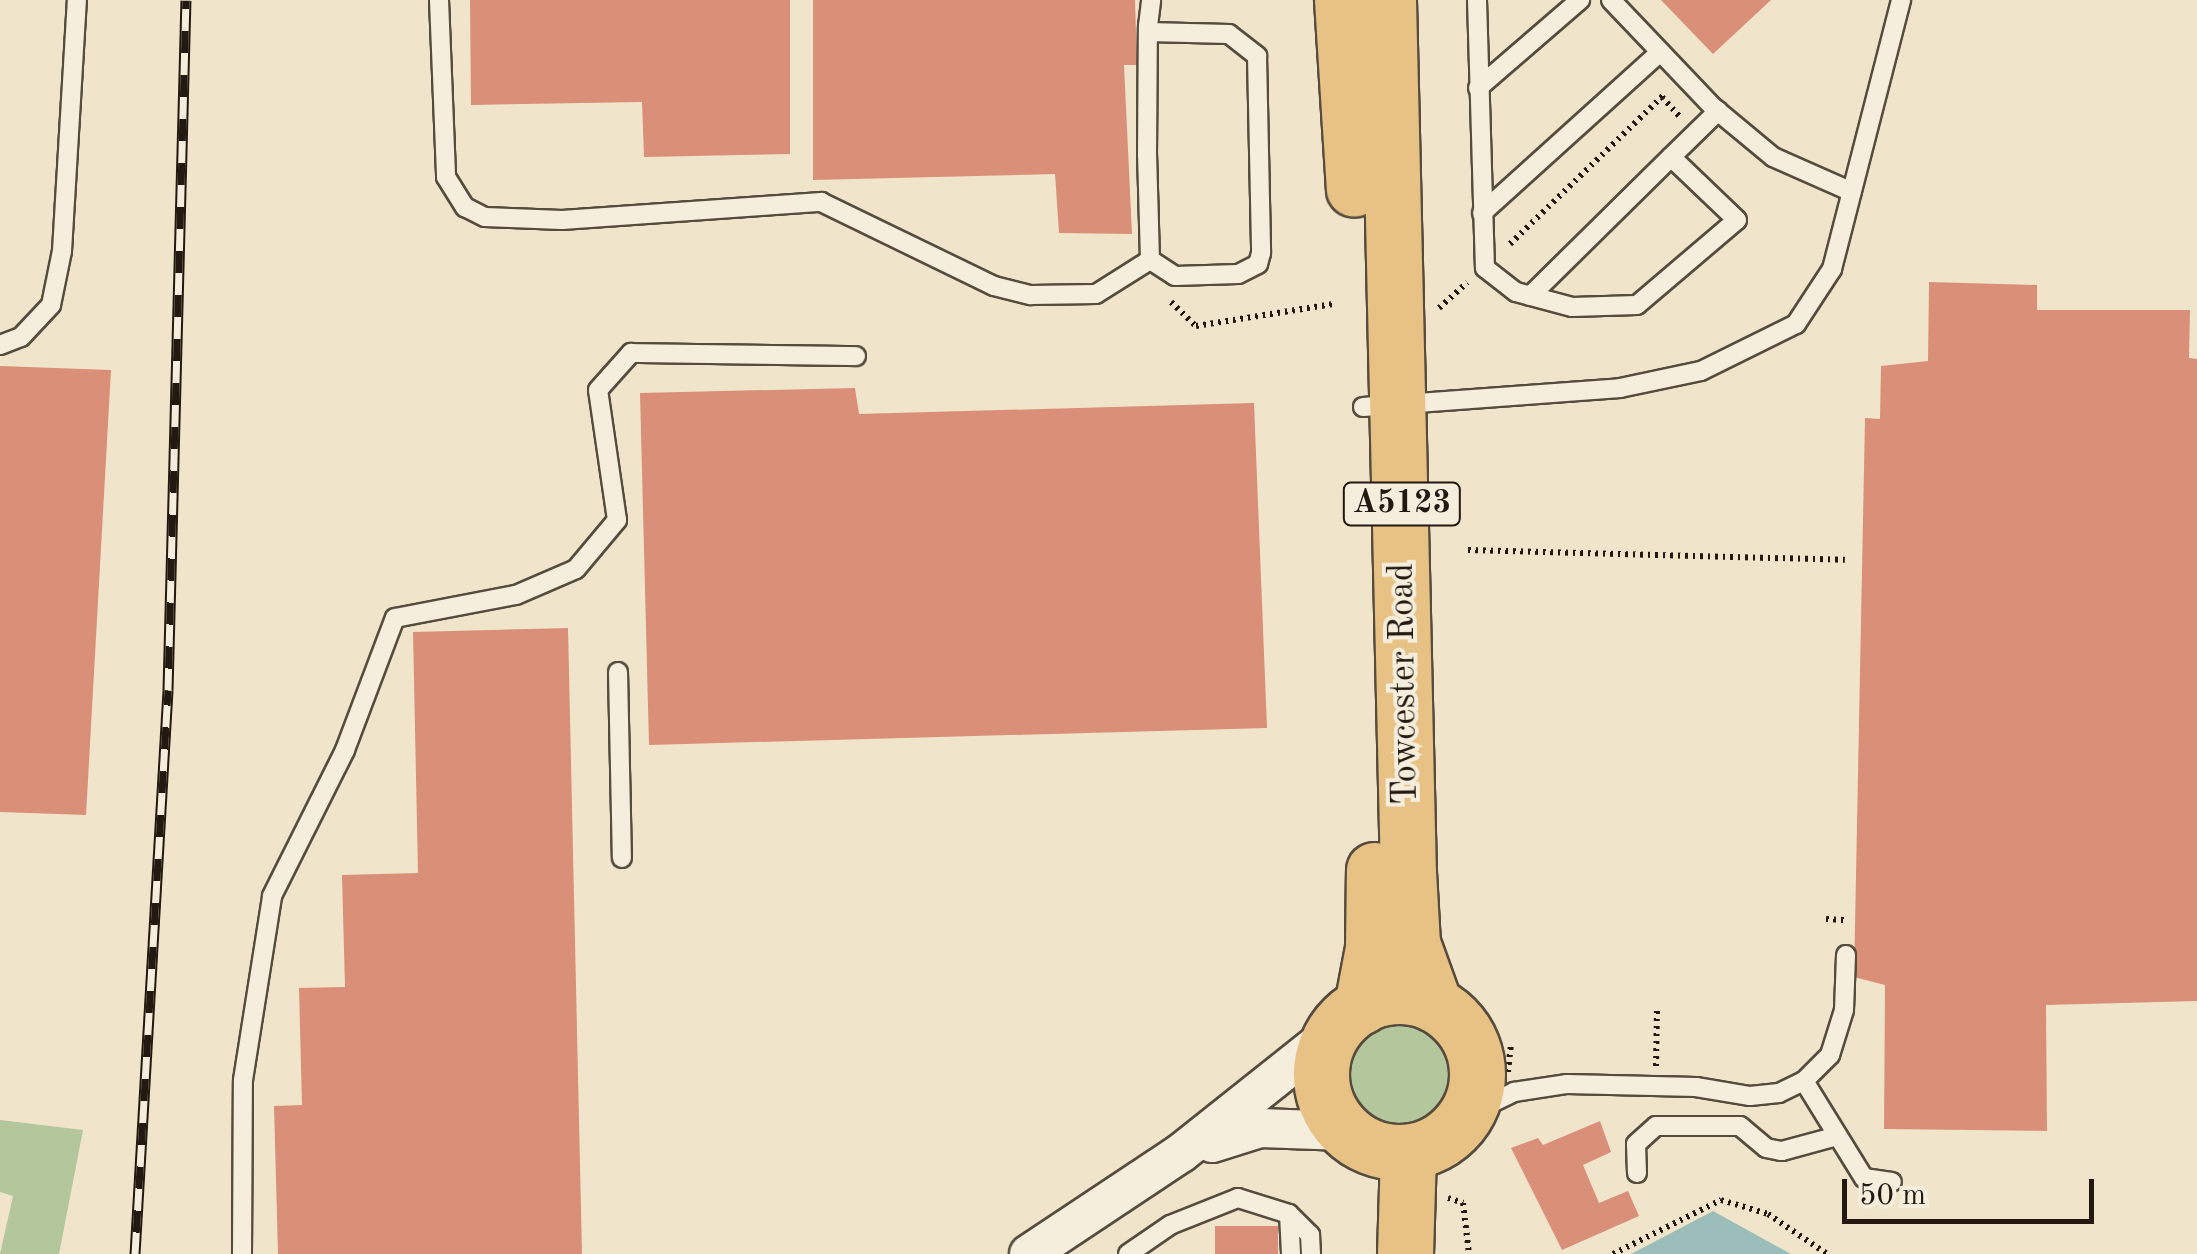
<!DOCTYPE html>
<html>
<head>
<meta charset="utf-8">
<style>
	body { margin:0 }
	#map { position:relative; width:2197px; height:1254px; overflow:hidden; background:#f0e5ca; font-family:"Old Standard TT",serif }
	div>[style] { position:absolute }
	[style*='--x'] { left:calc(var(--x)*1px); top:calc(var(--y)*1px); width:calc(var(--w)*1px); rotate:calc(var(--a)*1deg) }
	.green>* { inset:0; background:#b3c69c }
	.round { border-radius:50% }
	.water>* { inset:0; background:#9bbebb }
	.building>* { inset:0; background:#d98f78; transform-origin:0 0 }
	.path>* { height:6px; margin-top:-3px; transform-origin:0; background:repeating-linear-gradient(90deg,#231910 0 2.5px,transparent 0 7.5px) }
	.roads { filter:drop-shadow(2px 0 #564c3e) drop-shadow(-2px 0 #564c3e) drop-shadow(0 2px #564c3e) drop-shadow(0 -2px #564c3e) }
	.service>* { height:18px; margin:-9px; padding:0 9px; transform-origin:9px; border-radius:9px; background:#f5eedd }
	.minor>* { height:38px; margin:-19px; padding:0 19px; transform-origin:19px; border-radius:19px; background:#f5eedd }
	.primary>* { height:55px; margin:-27.5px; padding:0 27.5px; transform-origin:27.5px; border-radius:27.5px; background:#e8c285 }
	.primary>.ring { margin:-27.5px; padding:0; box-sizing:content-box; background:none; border:55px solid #e8c285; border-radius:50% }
	.rail>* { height:11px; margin-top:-5.5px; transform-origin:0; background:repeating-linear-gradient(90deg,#f5eedd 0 22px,#231910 0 44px); box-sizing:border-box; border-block:2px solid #231910 }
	span { translate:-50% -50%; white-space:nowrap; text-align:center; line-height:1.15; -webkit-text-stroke:8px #f5eedd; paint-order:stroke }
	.shield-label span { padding:2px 8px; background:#f5eedd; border:2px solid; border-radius:8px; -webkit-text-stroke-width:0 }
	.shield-label { font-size:32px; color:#231910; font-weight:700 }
	.street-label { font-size:35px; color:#231910 }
	.scale { position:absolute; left:1842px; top:1179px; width:252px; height:45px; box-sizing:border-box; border:5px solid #231910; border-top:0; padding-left:12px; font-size:30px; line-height:35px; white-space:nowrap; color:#231910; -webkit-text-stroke:8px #f5eedd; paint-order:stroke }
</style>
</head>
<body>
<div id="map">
	<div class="green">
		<i class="round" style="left:1350px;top:1024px;width:100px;height:100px"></i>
		<i style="clip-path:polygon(0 1120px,83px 1130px,59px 1254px,0 1254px,13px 1196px,0 1192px)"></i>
	</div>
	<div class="water">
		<i style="clip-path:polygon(1713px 1211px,1791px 1254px,1631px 1254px)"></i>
	</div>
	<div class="building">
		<i style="clip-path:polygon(470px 0,790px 0,790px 154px,644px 157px,642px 102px,471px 105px)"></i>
		<i style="clip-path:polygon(813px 0,1135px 0,1137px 65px,1124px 65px,1132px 234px,1059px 233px,1055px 174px,813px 180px)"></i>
		<i style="clip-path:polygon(1661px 0,1771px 0,1713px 54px)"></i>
		<i style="clip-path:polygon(1929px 282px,2037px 285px,2037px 310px,2190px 310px,2189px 358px,2197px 359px,2197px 1001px,2046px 1005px,2047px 1131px,1884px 1129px,1885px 985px,1854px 977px,1865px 418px,1880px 419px,1881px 366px,1928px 361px)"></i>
		<i style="clip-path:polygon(0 366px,111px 370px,86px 815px,0 812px)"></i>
		<i style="clip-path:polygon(855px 388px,859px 414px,1254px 403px,1267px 728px,649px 745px,640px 393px)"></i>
		<i style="clip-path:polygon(568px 628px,582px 1254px,278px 1254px,274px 1106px,302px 1105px,299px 988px,345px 987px,342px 875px,418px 873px,413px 632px)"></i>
		<i style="clip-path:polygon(1600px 1121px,1611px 1152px,1583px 1165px,1599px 1203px,1628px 1191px,1639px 1216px,1562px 1250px,1511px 1148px,1538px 1138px,1543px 1145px)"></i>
		<i style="left:1278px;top:1226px;width:28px;height:63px;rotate:90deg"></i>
	</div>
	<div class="path">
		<i style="--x:1662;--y:97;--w:28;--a:48"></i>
		<i style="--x:1510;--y:244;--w:217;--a:-44.1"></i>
		<i style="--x:1171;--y:302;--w:35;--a:44"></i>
		<i style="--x:1196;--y:326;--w:139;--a:-9.1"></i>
		<i style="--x:1439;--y:308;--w:38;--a:-42"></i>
		<i style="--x:1468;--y:550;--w:377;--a:1.5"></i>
		<i style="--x:1826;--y:919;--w:18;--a:3"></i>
		<i style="--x:1656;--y:1066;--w:59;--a:-89"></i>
		<i style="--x:1508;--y:1072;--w:27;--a:-84"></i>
		<i style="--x:1448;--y:1198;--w:16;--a:18"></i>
		<i style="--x:1463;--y:1203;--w:51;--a:83.3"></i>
		<i style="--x:1613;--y:1254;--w:121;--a:-26.6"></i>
		<i style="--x:1721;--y:1200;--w:49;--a:16.6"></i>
		<i style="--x:1768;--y:1214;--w:71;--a:34.1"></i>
	</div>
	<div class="roads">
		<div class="service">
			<i style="--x:439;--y:0;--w:177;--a:87.7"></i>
			<i style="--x:446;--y:177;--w:36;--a:58"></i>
			<i style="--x:465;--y:207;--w:22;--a:27"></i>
			<i style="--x:485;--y:217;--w:77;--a:2.2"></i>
			<i style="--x:562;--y:220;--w:260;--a:-4"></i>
			<i style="--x:821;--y:202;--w:192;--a:25.9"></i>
			<i style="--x:994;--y:286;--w:38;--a:14"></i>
			<i style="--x:1031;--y:295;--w:65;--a:-0.9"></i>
			<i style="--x:1096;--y:294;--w:64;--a:-32.2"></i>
			<i style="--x:1477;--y:0;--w:268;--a:88.3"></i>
			<i style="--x:1485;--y:268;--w:39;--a:38"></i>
			<i style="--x:1516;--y:292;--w:58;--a:15"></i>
			<i style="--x:1572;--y:307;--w:65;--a:-1.8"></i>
			<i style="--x:1637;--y:305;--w:131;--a:-40.4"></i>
			<i style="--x:1737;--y:220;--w:91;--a:-136.3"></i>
			<i style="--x:1671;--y:157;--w:198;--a:135.4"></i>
			<i style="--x:1611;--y:0;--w:149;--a:46.4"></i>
			<i style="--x:1714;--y:108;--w:77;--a:39.7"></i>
			<i style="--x:1773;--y:157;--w:86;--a:23.9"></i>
			<i style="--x:1148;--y:32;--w:81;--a:1.4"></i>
			<i style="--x:1229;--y:34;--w:36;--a:38"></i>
			<i style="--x:1257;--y:56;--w:197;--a:88.8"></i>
			<i style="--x:1261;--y:253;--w:11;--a:105"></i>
			<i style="--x:1258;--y:264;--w:22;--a:153"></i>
			<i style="--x:1238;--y:274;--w:63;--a:178.2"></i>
			<i style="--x:1175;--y:276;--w:30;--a:-147"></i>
			<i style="--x:1150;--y:260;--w:105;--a:-91.6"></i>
			<i style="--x:1147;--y:155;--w:129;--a:-89.6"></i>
			<i style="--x:1148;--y:26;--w:26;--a:-83"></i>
			<i style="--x:1478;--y:88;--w:135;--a:-40.8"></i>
			<i style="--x:1671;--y:157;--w:66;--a:-44.4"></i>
			<i style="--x:1482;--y:213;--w:240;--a:-42.1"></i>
			<i style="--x:0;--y:345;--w:22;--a:-21"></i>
			<i style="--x:21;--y:337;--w:44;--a:-46.8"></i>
			<i style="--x:51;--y:305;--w:55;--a:-78.5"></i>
			<i style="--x:62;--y:251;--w:251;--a:-86.6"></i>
			<i style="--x:1363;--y:407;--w:258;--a:-4.2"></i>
			<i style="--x:1620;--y:388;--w:83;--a:-11.9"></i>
			<i style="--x:1701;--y:371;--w:106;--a:-26.3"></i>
			<i style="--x:1796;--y:324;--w:66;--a:-56.8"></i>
			<i style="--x:1832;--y:269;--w:278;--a:-75.6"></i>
			<i style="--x:618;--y:672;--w:186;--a:88.8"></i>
			<i style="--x:1804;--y:1081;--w:114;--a:58.3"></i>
			<i style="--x:1864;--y:1178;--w:28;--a:8"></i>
			<i style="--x:1465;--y:1116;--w:55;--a:-26.1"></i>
			<i style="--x:1514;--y:1092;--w:54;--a:-8.6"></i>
			<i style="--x:1567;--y:1084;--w:129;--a:1.3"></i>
			<i style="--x:1696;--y:1087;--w:55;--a:9.5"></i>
			<i style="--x:1750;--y:1096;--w:29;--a:-6"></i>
			<i style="--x:1779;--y:1093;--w:28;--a:-26"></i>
			<i style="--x:1804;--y:1081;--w:37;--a:-45"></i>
			<i style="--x:1830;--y:1055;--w:47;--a:-72.7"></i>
			<i style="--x:1844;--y:1010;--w:55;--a:-87.9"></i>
			<i style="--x:1637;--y:1173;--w:29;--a:-92"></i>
			<i style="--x:1636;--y:1144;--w:27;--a:-42"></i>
			<i style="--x:1656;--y:1126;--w:84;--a:0"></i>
			<i style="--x:1740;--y:1126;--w:34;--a:40"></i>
			<i style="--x:1766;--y:1148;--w:16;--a:11"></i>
			<i style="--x:1782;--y:1151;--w:54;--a:-15.1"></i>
			<i style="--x:1289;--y:1214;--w:30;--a:45"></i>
			<i style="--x:1310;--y:1235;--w:19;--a:87"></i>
			<i style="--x:242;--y:1254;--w:174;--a:-89.7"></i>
			<i style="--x:243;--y:1080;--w:186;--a:-81"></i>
			<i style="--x:272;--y:896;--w:163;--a:-63.4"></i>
			<i style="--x:345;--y:750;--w:141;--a:-69.3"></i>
			<i style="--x:395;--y:618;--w:123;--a:-10.8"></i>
			<i style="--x:516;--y:595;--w:65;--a:-23.4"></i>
			<i style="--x:576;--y:569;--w:64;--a:-50.1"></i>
			<i style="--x:617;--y:520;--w:131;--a:-98.3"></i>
			<i style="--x:598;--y:390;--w:50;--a:-48.3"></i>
			<i style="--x:631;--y:353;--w:225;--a:0.8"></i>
			<i style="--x:1128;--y:1254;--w:51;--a:-34.6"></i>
			<i style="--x:1170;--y:1225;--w:73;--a:-21.7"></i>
			<i style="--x:1238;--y:1198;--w:53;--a:17.4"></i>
			<i style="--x:1289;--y:1214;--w:40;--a:87.1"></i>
		</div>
		<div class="minor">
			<i style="--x:1212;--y:1143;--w:50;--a:-17.4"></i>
			<i style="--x:1260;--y:1128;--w:85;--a:2"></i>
			<i style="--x:1029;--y:1254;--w:182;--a:-33.6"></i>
			<i style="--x:1181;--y:1153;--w:193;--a:-38.5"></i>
		</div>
		<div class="primary">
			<i style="--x:1342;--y:0;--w:189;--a:86.4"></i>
			<i style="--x:1388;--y:0;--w:872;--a:88.69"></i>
			<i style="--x:1408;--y:872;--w:71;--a:86.8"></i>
			<i style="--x:1412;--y:943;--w:65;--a:70.2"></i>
			<i class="ring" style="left:1321px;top:996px;width:101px;height:101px"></i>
			<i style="--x:1362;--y:1006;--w:59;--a:-79.3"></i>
			<i style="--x:1373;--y:948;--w:78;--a:-89.3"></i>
			<i style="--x:1405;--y:1254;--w:102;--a:-88.3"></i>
		</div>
	</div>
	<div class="rail">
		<i style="--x:135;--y:1254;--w:565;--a:-86.65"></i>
		<i style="--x:168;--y:690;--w:690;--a:-88.51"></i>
	</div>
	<div class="shield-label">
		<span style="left:1402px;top:504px">A5123</span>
	</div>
	<div class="street-label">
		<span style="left:1405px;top:684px;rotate:-91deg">Towcester Road</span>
	</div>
	<div class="scale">50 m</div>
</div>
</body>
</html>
